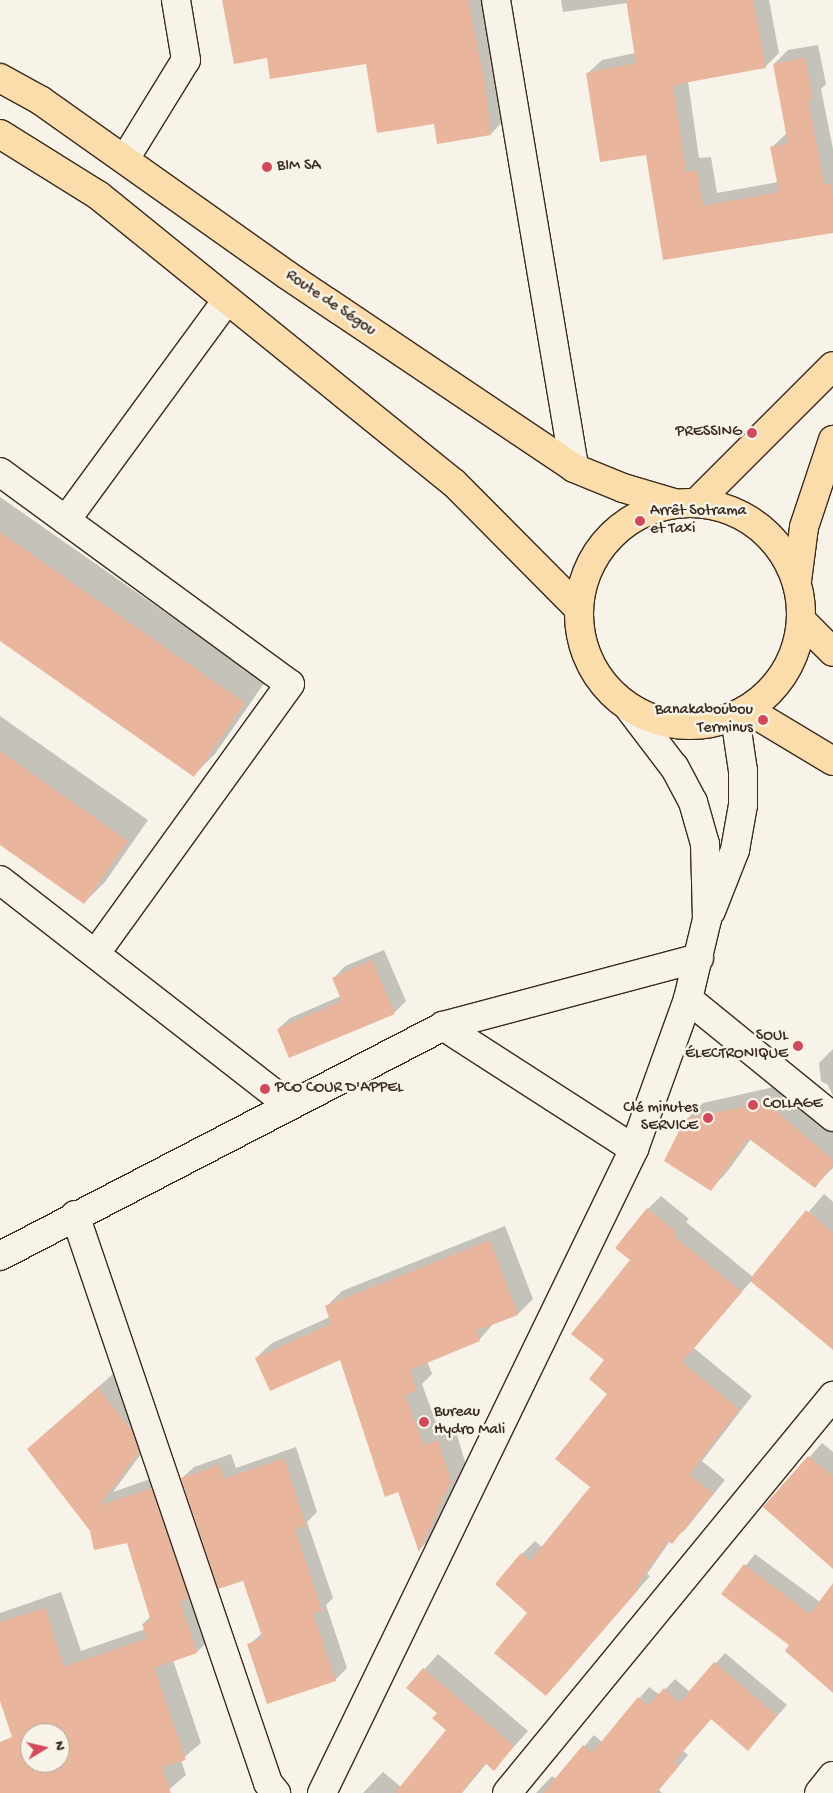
<!DOCTYPE html>
<html>
<head>
<meta charset="utf-8">
<style>
	body { margin:0 }
	#map { position:relative; width:833px; height:1793px; overflow:hidden; background:#f7f3e8; font-family:"Gochi Hand",sans-serif }
	div>[style] { position:absolute }
	[style*='--x'] { left:calc(var(--x)*1px); top:calc(var(--y)*1px); width:calc(var(--w)*1px); rotate:calc(var(--a)*1deg) }
	.shadow>* { inset:0; background:#0003 }
	.building>* { inset:0; background:#eab59d }
	.roads { filter:drop-shadow(1px 0 #3b2a1e) drop-shadow(-1px 0 #3b2a1e) drop-shadow(0 1px #3b2a1e) drop-shadow(0 -1px #3b2a1e) }
	.minor>* { height:28px; margin:-14px; padding:0 14px; transform-origin:14px; border-radius:14px; background:#f7f3e8 }
	.major>* { height:28px; margin:-14px; padding:0 14px; transform-origin:14px; border-radius:14px; background:#faddab }
	.highway>* { height:28px; margin:-14px; padding:0 14px; transform-origin:14px; border-radius:14px; background:#faddab }
	.highway>.ring { margin:-14px; padding:0; box-sizing:content-box; background:none; border:28px solid #faddab; border-radius:50% }
	.dots>* { width:14px; height:14px; translate:-50% -50%; box-sizing:border-box; border:2px solid #f7f3e8; border-radius:50% }
	span { translate:-50% -50%; white-space:nowrap; text-align:center; line-height:1.15; -webkit-text-stroke:5px #f7f3e8; paint-order:stroke }
	.poi-label { font-size:16px; color:#3b2a1e }
	.left { translate:0 -50%; text-align:left }
	.right { translate:-100% -50%; text-align:right }
	.street-label { font-size:16px; color:#3b2a1e }
	.north { position:absolute; left:20px; top:1723px; width:50px; height:50px; box-sizing:border-box; background:#f7f3e8; border:1px solid #aca397; border-radius:50%; rotate:81deg; font-size:14px; font-weight:700; line-height:20px; text-align:center; color:#3b2a1e }
	.north::after { content:''; display:block; margin:auto; width:18px; height:22px; background:#d1495b; clip-path:polygon(50% 0,100% 100%,50% 72%,0 100%) }
</style>
</head>
<body>
<div id="map">
	<div class="shadow">
		<i style="clip-path:polygon(224px 0,484px 0,504px 120px,491px 134px,367px 63px,268px 57px)"></i>
		<i style="clip-path:polygon(561px 0,769px 0,779px 53px,765px 67px,688px 81px,699px 158px,711px 157px,717px 193px,778px 182px,771px 148px,787px 133px,774px 64px,788px 50px,818px 45px,826px 84px,821px 89px,833px 149px,833px 231px,664px 259px,647px 153px,588px 73px,602px 60px,635px 53px,628px 3px,563px 12px)"></i>
		<i style="clip-path:polygon(0 497px,265px 682px,215px 754px,194px 775px,0 640px)"></i>
		<i style="clip-path:polygon(0 716px,148px 820px,105px 882px,84px 903px,0 843px)"></i>
		<i style="clip-path:polygon(384px 950px,406px 1001px,394px 1013px,278px 1029px,290px 1018px,341px 996px,334px 978px,345px 966px)"></i>
		<i style="clip-path:polygon(833px 1049px,833px 1096px,828px 1085px,821px 1081px,819px 1063px)"></i>
		<i style="clip-path:polygon(783px 1085px,833px 1129px,833px 1168px,814px 1187px,751px 1139px,727px 1172px,711px 1189px,686px 1120px,703px 1103px)"></i>
		<i style="clip-path:polygon(824px 1194px,833px 1202px,833px 1329px,751px 1281px,694px 1348px,752px 1396px,702px 1461px,725px 1480px,685px 1530px,670px 1541px,647px 1574px,650px 1576px,559px 1681px,528px 1613px,522px 1554px,535px 1541px,543px 1548px,592px 1487px,609px 1394px,606px 1360px,648px 1209px,661px 1196px,689px 1219px,686px 1222px,753px 1277px)"></i>
		<i style="clip-path:polygon(505px 1226px,533px 1299px,518px 1314px,494px 1323px,479px 1340px,427px 1361px,432px 1374px,422px 1384px,439px 1431px,454px 1425px,466px 1465px,434px 1535px,420px 1549px,399px 1491px,340px 1358px,256px 1358px,272px 1343px,330px 1317px,327px 1306px,342px 1291px)"></i>
		<i style="clip-path:polygon(115px 1372px,155px 1435px,113px 1492px,167px 1473px,213px 1636px,197px 1652px,173px 1660px,201px 1743px,181px 1760px,186px 1775px,165px 1793px,8px 1793px,108px 1756px,93px 1717px,50px 1733px,30px 1733px,30px 1740px,0 1697px,0 1613px,61px 1592px,81px 1651px,145px 1629px,143px 1624px,151px 1616px,128px 1541px,91px 1531px,29px 1449px)"></i>
		<i style="clip-path:polygon(822px 1443px,833px 1452px,833px 1561px,765px 1507px)"></i>
		<i style="clip-path:polygon(296px 1447px,317px 1512px,307px 1522px,333px 1598px,326px 1605px,347px 1668px,335px 1680px,249px 1645px,262px 1633px,244px 1579px,182px 1478px,194px 1467px,231px 1454px,236px 1468px)"></i>
		<i style="clip-path:polygon(755px 1554px,820px 1602px,833px 1589px,833px 1691px,791px 1645px,723px 1594px)"></i>
		<i style="clip-path:polygon(725px 1653px,787px 1705px,748px 1749px,712px 1718px,683px 1751px,688px 1755px,659px 1790px,662px 1793px,536px 1793px,552px 1776px,556px 1779px,594px 1735px,602px 1742px,649px 1687px,660px 1695px,675px 1679px,690px 1692px)"></i>
		<i style="clip-path:polygon(438px 1654px,528px 1731px,494px 1769px,487px 1763px,462px 1793px,363px 1793px,383px 1772px,401px 1787px,448px 1730px,438px 1712px,408px 1688px)"></i>
	</div>
	<div class="building">
		<i style="clip-path:polygon(222px 0,468px 0,485px 84px,491px 135px,437px 144px,434px 124px,377px 133px,366px 64px,270px 79px,267px 58px,234px 64px)"></i>
		<i style="clip-path:polygon(626px 0,753px 0,766px 68px,673px 85px,686px 172px,697px 170px,703px 206px,779px 192px,770px 147px,788px 144px,773px 64px,805px 58px,813px 99px,808px 100px,824px 184px,830px 183px,833px 198px,833px 233px,663px 260px,646px 155px,600px 162px,586px 73px,636px 63px)"></i>
		<i style="clip-path:polygon(0 532px,245px 703px,194px 777px,0 641px)"></i>
		<i style="clip-path:polygon(0 751px,128px 841px,84px 904px,0 845px)"></i>
		<i style="clip-path:polygon(372px 960px,395px 1014px,289px 1058px,277px 1029px,342px 1001px,332px 978px)"></i>
		<i style="clip-path:polygon(766px 1102px,833px 1160px,833px 1165px,815px 1188px,748px 1138px,711px 1191px,664px 1161px,685px 1119px)"></i>
		<i style="clip-path:polygon(647px 1208px,676px 1232px,674px 1236px,742px 1292px,682px 1362px,739px 1409px,689px 1475px,713px 1493px,672px 1544px,668px 1541px,635px 1588px,638px 1590px,546px 1696px,494px 1653px,527px 1613px,495px 1584px,521px 1553px,530px 1561px,590px 1487px,555px 1459px,607px 1394px,589px 1379px,604px 1360px,571px 1334px,630px 1260px,615px 1248px)"></i>
		<i style="clip-path:polygon(806px 1210px,833px 1232px,833px 1350px,749px 1280px)"></i>
		<i style="clip-path:polygon(490px 1240px,518px 1315px,476px 1331px,480px 1341px,410px 1370px,417px 1391px,405px 1395px,424px 1445px,438px 1440px,451px 1481px,419px 1552px,398px 1492px,385px 1497px,340px 1360px,270px 1391px,255px 1358px,331px 1324px,325px 1306px)"></i>
		<i style="clip-path:polygon(evenodd,98px 1387px,133px 1433px,139px 1452px,99px 1506px,151px 1488px,189px 1598px,180px 1601px,197px 1653px,154px 1668px,186px 1760px,162px 1767px,171px 1793px,0 1793px,0 1742px,12px 1737px,0 1701px,0 1622px,45px 1608px,64px 1667px,147px 1638px,142px 1624px,151px 1621px,127px 1543px,94px 1550px,90px 1531px,27px 1449px,98px 1387px,30px 1733px,60px 1733px,60px 1763px,30px 1763px,30px 1733px)"></i>
		<i style="clip-path:polygon(808px 1456px,833px 1476px,833px 1569px,763px 1507px)"></i>
		<i style="clip-path:polygon(284px 1458px,306px 1525px,295px 1529px,322px 1611px,313px 1614px,336px 1681px,267px 1704px,247px 1644px,263px 1639px,243px 1581px,218px 1589px,181px 1478px,219px 1465px,224px 1479px)"></i>
		<i style="clip-path:polygon(744px 1564px,810px 1614px,833px 1583px,833px 1693px,785px 1651px,789px 1645px,721px 1594px)"></i>
		<i style="clip-path:polygon(714px 1662px,777px 1716px,748px 1751px,711px 1719px,674px 1762px,679px 1766px,656px 1793px,543px 1793px,583px 1745px,592px 1753px,638px 1697px,649px 1705px,664px 1688px,679px 1703px)"></i>
		<i style="clip-path:polygon(423px 1668px,514px 1746px,494px 1771px,485px 1763px,461px 1793px,395px 1793px,446px 1730px,432px 1718px,437px 1713px,406px 1688px)"></i>
	</div>
	<div class="roads">
		<div class="minor">
			<i style="--x:496;--y:0;--w:474;--a:80.5"></i>
			<i style="--x:125;--y:159;--w:116;--a:-58.4"></i>
			<i style="--x:186;--y:60;--w:61;--a:-99.5"></i>
			<i style="--x:0;--y:472;--w:359;--a:36.2"></i>
			<i style="--x:290;--y:684;--w:330;--a:125.8"></i>
			<i style="--x:66;--y:520;--w:271;--a:-53.8"></i>
			<i style="--x:0;--y:880;--w:366;--a:37.9"></i>
			<i style="--x:711;--y:911;--w:66;--a:-68.5"></i>
			<i style="--x:735;--y:850;--w:46;--a:-79.9"></i>
			<i style="--x:743;--y:805;--w:34;--a:-90"></i>
			<i style="--x:743;--y:771;--w:55;--a:-98.4"></i>
			<i style="--x:688;--y:999;--w:187;--a:39.1"></i>
			<i style="--x:443;--y:1026;--w:227;--a:32.8"></i>
			<i style="--x:75;--y:1215;--w:600;--a:71.23"></i>
			<i style="--x:268;--y:1783;--w:13;--a:51"></i>
			<i style="--x:0;--y:1256;--w:499;--a:-27.4"></i>
			<i style="--x:443;--y:1026;--w:265;--a:-14.9"></i>
			<i style="--x:322;--y:1793;--w:716;--a:-64.15"></i>
			<i style="--x:634;--y:1149;--w:159;--a:-70.2"></i>
			<i style="--x:688;--y:999;--w:82;--a:-76.6"></i>
			<i style="--x:707;--y:919;--w:75;--a:-91.5"></i>
			<i style="--x:705;--y:844;--w:44;--a:-105.9"></i>
			<i style="--x:693;--y:802;--w:40;--a:-118"></i>
			<i style="--x:674;--y:767;--w:74;--a:-127.3"></i>
			<i style="--x:507;--y:1793;--w:514;--a:-50.61"></i>
			<i style="--x:819;--y:1793;--w:22;--a:-51"></i>
		</div>
		<div class="major">
			<i style="--x:697;--y:502;--w:192;--a:-45"></i>
			<i style="--x:797;--y:581;--w:54;--a:-82.6"></i>
			<i style="--x:804;--y:527;--w:92;--a:-71.6"></i>
		</div>
		<div class="highway">
			<i style="--x:0;--y:78;--w:46;--a:28.8"></i>
			<i style="--x:40;--y:100;--w:303;--a:35.3"></i>
			<i style="--x:287;--y:275;--w:346;--a:33.9"></i>
			<i style="--x:574;--y:468;--w:53;--a:22.2"></i>
			<i style="--x:623;--y:488;--w:53;--a:16.4"></i>
			<i style="--x:0;--y:134;--w:115;--a:31.9"></i>
			<i style="--x:98;--y:195;--w:458;--a:39"></i>
			<i style="--x:454;--y:483;--w:177;--a:45.2"></i>
			<i class="ring" style="left:579px;top:503px;width:194px;height:194px"></i>
			<i style="--x:801;--y:620;--w:45;--a:45"></i>
			<i style="--x:748;--y:710;--w:99;--a:31"></i>
		</div>
	</div>
	<div class="dots">
		<i style="left:267px;top:167px;background:#d1495b"></i>
		<i style="left:752px;top:433px;background:#d1495b"></i>
		<i style="left:640px;top:521px;background:#d1495b"></i>
		<i style="left:763px;top:720px;background:#d1495b"></i>
		<i style="left:798px;top:1046px;background:#d1495b"></i>
		<i style="left:265px;top:1089px;background:#d1495b"></i>
		<i style="left:753px;top:1105px;background:#d1495b"></i>
		<i style="left:708px;top:1118px;background:#d1495b"></i>
		<i style="left:424px;top:1422px;background:#d1495b"></i>
	</div>
	<div class="poi-label">
		<span class="left" style="left:277px;top:167px">BIM SA</span>
		<span class="right" style="left:742px;top:433px">PRESSING</span>
		<span class="left" style="left:650px;top:521px">Arrêt Sotrama<br>et Taxi</span>
		<span class="right" style="left:753px;top:720px">Banakaboubou<br>Terminus</span>
		<span class="right" style="left:788px;top:1046px">SOUL<br>ÉLECTRONIQUE</span>
		<span class="left" style="left:275px;top:1089px">PCO COUR D'APPEL</span>
		<span class="left" style="left:763px;top:1105px">COLLAGE</span>
		<span class="right" style="left:698px;top:1118px">Clé minutes<br>SERVICE</span>
		<span class="left" style="left:434px;top:1422px">Bureau<br>Hydro Mali</span>
	</div>
	<div class="street-label">
		<span style="left:330px;top:304px;rotate:34deg">Route de Ségou</span>
	</div>
	<div class="north">N</div>
</div>
</body>
</html>
